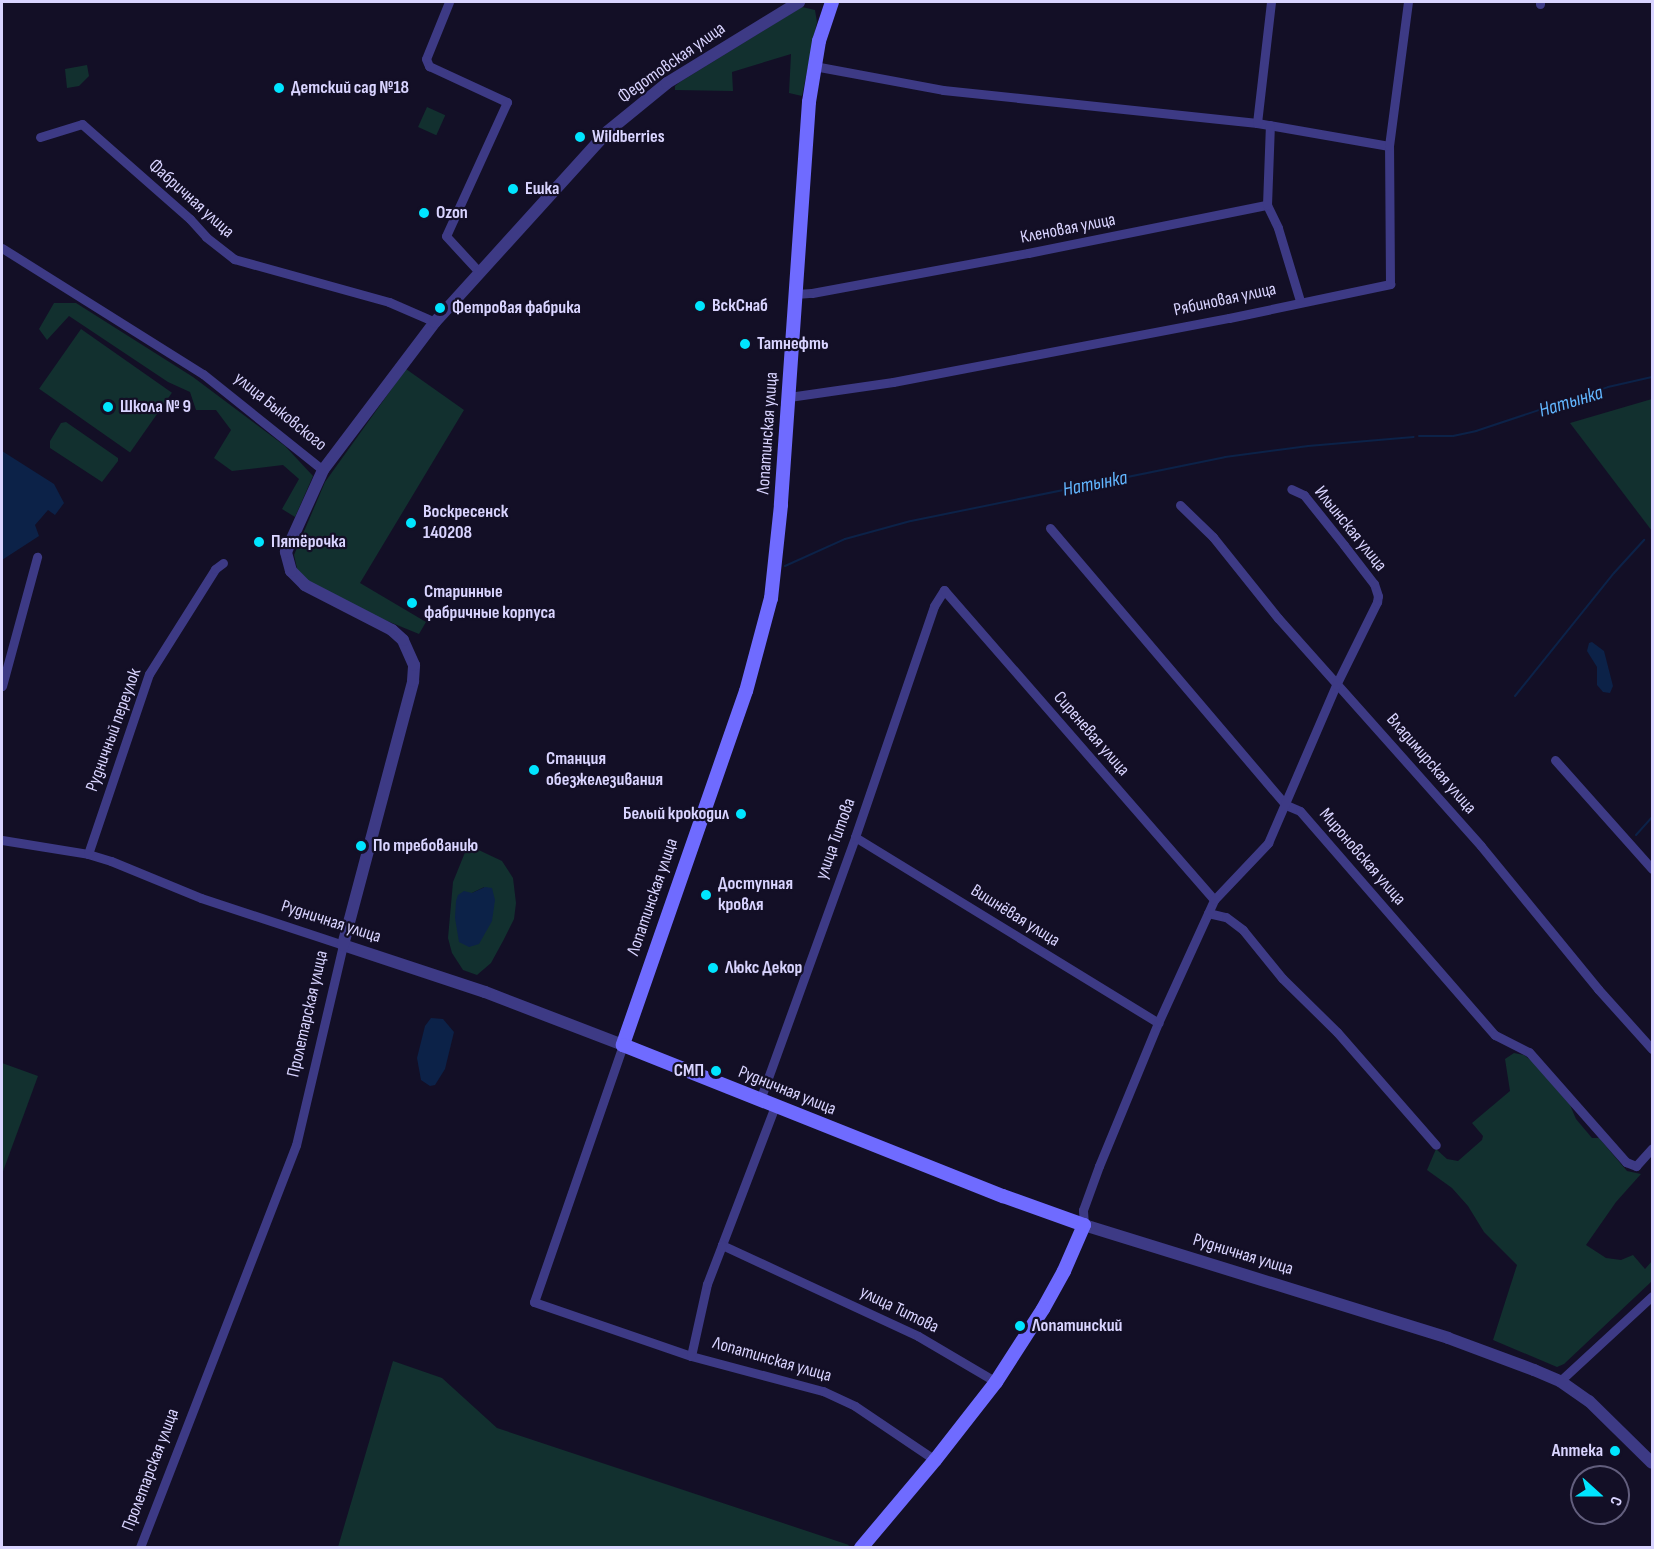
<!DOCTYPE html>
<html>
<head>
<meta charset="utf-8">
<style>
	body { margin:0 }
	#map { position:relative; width:1654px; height:1549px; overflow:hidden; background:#130f26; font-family:"Sofia Sans Condensed",sans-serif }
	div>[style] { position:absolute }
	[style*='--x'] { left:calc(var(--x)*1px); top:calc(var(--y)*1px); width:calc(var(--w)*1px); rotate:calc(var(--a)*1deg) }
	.green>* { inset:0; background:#12302f; transform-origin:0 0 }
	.water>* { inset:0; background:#0c2248 }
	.stream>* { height:2px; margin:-1px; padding:0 1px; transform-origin:1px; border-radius:1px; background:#0c2248 }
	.minor>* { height:9px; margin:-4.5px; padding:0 4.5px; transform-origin:4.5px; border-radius:4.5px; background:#3d3a85 }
	.tertiary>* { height:12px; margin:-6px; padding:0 6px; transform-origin:6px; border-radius:6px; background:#3d3a85 }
	.secondary>* { height:14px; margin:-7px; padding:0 7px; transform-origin:7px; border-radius:7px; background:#6f6bff }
	.dots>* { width:16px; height:16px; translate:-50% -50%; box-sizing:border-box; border:3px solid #130f26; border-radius:50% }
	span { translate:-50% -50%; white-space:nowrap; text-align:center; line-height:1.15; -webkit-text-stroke:4.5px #130f26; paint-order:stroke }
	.street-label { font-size:18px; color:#d9d4ff }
	.poi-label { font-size:18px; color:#d9d4ff; font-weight:700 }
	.left { translate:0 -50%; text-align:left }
	.right { translate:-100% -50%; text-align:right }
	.water-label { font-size:20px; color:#62b6ff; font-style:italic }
	.frame { position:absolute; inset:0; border:3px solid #d9d4ff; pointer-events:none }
	.north { position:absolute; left:1570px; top:1465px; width:60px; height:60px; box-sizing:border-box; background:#130f26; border:2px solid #625e7d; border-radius:50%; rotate:111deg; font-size:16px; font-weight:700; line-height:24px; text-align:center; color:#d9d4ff }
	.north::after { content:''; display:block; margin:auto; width:21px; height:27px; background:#00e5ff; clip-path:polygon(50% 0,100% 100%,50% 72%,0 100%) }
</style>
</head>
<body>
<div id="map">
	<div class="green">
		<i style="clip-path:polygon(802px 7px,815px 10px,817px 22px,802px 96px,789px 93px,791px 54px,732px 72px,733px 91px,675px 90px,675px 86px,680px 82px)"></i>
		<i style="clip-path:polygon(87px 65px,89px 76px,79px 86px,67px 88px,65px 69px)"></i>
		<i style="left:427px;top:107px;width:20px;height:22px;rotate:24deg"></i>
		<i style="clip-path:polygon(54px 303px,76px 303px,193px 377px,285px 446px,313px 476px,295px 517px,282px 509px,299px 479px,283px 465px,232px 471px,214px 458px,231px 430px,216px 410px,196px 410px,190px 392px,168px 382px,69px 316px,47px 340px,39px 329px)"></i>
		<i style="left:81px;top:329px;width:111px;height:73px;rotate:35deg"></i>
		<i style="clip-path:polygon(406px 369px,464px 410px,360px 583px,426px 622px,419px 634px,358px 609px,299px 577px,294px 555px,325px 482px)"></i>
		<i style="clip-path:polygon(1652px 399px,1652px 531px,1570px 423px)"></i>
		<i style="clip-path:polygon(66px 422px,118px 458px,118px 461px,102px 482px,50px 448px,50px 441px,61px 423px)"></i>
		<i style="clip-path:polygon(evenodd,468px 845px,502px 861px,513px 878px,516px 903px,514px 919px,503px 941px,491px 963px,477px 975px,463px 970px,452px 953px,448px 938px,453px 882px,468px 845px,484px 887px,469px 947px,472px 893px,484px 887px)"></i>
		<i style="clip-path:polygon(1514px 1053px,1524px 1055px,1533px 1062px,1570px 1105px,1576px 1119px,1592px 1138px,1599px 1138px,1627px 1171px,1641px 1174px,1616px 1202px,1586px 1245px,1606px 1258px,1621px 1260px,1633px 1255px,1645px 1269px,1652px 1261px,1652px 1281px,1564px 1364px,1557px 1367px,1493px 1340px,1517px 1265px,1484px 1232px,1468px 1206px,1452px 1188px,1427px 1170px,1436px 1149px,1447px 1159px,1458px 1161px,1482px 1140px,1483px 1136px,1472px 1123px,1510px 1091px,1505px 1059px)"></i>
		<i style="clip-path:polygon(2px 1063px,38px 1076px,2px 1174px)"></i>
		<i style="clip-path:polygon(393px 1361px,442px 1378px,497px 1428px,849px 1545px,847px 1548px,338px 1547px)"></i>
	</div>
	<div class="water">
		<i style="clip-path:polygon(2px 451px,54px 484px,64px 503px,55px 515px,48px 510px,35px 525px,39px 536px,2px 560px)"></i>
		<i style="clip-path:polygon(1592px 642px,1604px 651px,1613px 686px,1610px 693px,1603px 692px,1597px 685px,1597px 667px,1587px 651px,1589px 643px)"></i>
		<i style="clip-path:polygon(485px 887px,492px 888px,495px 900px,492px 921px,479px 944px,469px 947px,459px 942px,455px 918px,456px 901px,458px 895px,464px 891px,472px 893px)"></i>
		<i style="clip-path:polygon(431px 1018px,443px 1019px,454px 1032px,445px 1069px,435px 1085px,430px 1086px,421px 1080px,417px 1058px,425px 1026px)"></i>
	</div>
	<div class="stream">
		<i style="--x:1419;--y:436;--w:34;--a:0"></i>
		<i style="--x:1453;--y:436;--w:24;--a:-12"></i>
		<i style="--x:1476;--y:431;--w:139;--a:-18.4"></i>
		<i style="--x:1608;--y:387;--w:45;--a:-12.8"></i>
		<i style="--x:785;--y:566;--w:66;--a:-24.2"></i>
		<i style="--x:845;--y:539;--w:68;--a:-15.3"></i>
		<i style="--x:911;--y:521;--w:320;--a:-11.5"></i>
		<i style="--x:1225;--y:457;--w:84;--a:-7.5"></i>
		<i style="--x:1308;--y:446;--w:106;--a:-4.9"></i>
		<i style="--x:1515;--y:696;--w:158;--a:-51.2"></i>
		<i style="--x:1614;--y:573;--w:45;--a:-47.7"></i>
		<i style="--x:1636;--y:835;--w:24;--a:-48"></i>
	</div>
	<div class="minor">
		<i style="--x:449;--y:2;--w:61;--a:112"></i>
		<i style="--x:426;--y:59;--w:8;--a:67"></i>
		<i style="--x:429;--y:66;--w:86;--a:24.8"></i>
		<i style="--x:507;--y:102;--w:147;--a:114.5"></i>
		<i style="--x:446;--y:236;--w:50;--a:47.4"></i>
		<i style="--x:1540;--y:4;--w:2;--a:-90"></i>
		<i style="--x:814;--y:66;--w:131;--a:10.5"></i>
		<i style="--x:943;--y:90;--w:316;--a:6"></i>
		<i style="--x:1257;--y:123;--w:134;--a:9.9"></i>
		<i style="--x:1257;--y:123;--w:122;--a:-83.4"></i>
		<i style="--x:40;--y:137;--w:44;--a:-17.2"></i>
		<i style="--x:82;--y:124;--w:144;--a:41.3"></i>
		<i style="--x:190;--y:219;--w:24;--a:48"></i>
		<i style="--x:206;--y:237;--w:36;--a:38"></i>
		<i style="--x:234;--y:259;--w:161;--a:15.5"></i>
		<i style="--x:389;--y:302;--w:50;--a:23.5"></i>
		<i style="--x:1267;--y:205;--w:25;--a:64"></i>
		<i style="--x:1278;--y:228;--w:76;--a:73.2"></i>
		<i style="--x:2;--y:248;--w:237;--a:32.1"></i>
		<i style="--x:203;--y:374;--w:154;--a:38.7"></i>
		<i style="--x:796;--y:294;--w:16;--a:-4"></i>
		<i style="--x:812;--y:293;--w:220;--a:-10.5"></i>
		<i style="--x:1028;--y:253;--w:244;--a:-11.4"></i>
		<i style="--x:1267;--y:205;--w:80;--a:-87.9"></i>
		<i style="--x:789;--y:397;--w:105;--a:-8.2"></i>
		<i style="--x:893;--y:382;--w:342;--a:-10.8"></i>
		<i style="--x:1229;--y:318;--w:165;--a:-11.9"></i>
		<i style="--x:1390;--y:284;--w:138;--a:-90.4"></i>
		<i style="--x:1389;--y:146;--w:145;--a:-82.5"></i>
		<i style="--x:1180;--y:505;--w:46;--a:44.1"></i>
		<i style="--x:1213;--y:537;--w:104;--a:51.3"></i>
		<i style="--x:1278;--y:618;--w:305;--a:48.3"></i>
		<i style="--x:1481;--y:846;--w:185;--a:50.7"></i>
		<i style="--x:1598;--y:989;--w:81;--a:48"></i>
		<i style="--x:1050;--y:528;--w:364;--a:49.6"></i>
		<i style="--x:1286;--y:805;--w:15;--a:23"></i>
		<i style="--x:1300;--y:811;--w:297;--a:49"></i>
		<i style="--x:1495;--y:1035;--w:38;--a:27"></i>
		<i style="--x:1529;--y:1052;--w:147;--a:48.6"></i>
		<i style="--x:1626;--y:1162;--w:11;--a:22"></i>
		<i style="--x:1636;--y:1166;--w:24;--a:-48"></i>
		<i style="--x:2;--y:686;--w:134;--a:-74.8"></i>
		<i style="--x:1555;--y:760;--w:146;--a:48.3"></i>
		<i style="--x:855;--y:837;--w:356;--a:31.5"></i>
		<i style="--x:2;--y:840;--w:87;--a:9.2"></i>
		<i style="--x:88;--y:854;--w:24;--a:17"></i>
		<i style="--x:111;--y:861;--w:97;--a:22.3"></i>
		<i style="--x:201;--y:898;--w:150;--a:18.3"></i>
		<i style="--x:343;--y:945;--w:205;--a:103.2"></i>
		<i style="--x:296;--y:1145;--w:432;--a:111.2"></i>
		<i style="--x:88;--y:854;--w:190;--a:-71.3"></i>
		<i style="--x:149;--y:674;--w:124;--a:-57.8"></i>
		<i style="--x:215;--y:569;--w:10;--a:-37"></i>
		<i style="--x:1208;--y:913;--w:18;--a:13"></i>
		<i style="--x:1226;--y:917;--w:21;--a:37"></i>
		<i style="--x:1243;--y:930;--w:62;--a:50.9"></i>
		<i style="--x:1282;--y:978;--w:77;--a:44.5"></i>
		<i style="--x:1337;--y:1032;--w:150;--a:48.8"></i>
		<i style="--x:623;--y:1045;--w:272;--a:109.1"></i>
		<i style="--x:534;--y:1302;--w:166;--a:19"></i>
		<i style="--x:691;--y:1356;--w:137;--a:14.9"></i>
		<i style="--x:823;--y:1391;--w:35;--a:25"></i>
		<i style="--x:855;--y:1406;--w:97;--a:34"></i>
		<i style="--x:760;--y:1100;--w:280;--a:-70.1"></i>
		<i style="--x:855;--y:837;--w:244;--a:-71.1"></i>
		<i style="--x:934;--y:606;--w:19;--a:-58"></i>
		<i style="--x:944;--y:590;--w:411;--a:48.9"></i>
		<i style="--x:775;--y:1106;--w:149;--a:110.9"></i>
		<i style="--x:722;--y:1245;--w:216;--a:24.9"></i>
		<i style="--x:918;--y:1336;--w:91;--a:30.5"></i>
		<i style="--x:1084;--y:1225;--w:15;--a:-94"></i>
		<i style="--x:1083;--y:1210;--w:47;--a:-70"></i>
		<i style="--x:1099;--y:1166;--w:155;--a:-67.6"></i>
		<i style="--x:1158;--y:1023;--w:135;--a:-65.5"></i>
		<i style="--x:1214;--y:900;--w:79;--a:-46.5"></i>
		<i style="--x:1268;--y:843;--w:172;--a:-66.7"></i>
		<i style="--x:1336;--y:685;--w:93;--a:-63.7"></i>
		<i style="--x:1377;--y:602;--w:6;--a:-81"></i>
		<i style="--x:1378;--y:596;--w:13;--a:-108"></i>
		<i style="--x:1374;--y:584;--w:49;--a:-127.6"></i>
		<i style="--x:1344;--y:545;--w:64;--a:-128.7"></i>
		<i style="--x:1304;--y:495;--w:14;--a:-155"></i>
		<i style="--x:691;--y:1356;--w:74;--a:-77.5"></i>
		<i style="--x:707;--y:1284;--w:42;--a:-69"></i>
		<i style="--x:1560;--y:1381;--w:125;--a:-42.7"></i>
	</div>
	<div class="tertiary">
		<i style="--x:623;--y:1045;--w:148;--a:-159"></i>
		<i style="--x:485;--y:992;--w:150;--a:-161.7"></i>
		<i style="--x:343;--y:945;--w:273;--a:-75.1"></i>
		<i style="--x:413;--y:681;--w:16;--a:-86"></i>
		<i style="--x:414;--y:665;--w:27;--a:-114"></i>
		<i style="--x:403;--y:640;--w:15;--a:-138"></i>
		<i style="--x:392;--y:630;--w:98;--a:-152.7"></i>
		<i style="--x:305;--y:585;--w:20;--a:-135"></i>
		<i style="--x:291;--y:571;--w:20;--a:-105"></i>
		<i style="--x:286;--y:552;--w:90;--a:-65.7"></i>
		<i style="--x:323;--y:470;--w:186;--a:-52.9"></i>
		<i style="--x:435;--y:322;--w:256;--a:-47.8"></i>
		<i style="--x:607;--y:132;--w:77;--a:-39.2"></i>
		<i style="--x:667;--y:83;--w:155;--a:-31.5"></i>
		<i style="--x:1084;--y:1225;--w:381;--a:17.2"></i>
		<i style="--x:1448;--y:1338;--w:92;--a:20.4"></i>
		<i style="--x:1534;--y:1370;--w:28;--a:23"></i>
		<i style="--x:1560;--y:1381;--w:35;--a:35"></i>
		<i style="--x:1589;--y:1401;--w:88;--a:44.5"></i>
	</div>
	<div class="secondary">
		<i style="--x:832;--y:2;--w:41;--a:108.4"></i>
		<i style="--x:819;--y:41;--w:62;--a:99.3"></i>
		<i style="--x:809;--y:102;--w:404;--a:94"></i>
		<i style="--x:781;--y:505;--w:94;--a:96.1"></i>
		<i style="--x:771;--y:598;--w:96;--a:105"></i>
		<i style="--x:746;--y:691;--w:375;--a:109.2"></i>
		<i style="--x:623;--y:1045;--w:409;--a:21.7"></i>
		<i style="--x:1003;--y:1196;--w:86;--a:19.7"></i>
		<i style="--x:1084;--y:1225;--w:50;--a:113.5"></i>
		<i style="--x:1064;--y:1271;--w:43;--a:118.9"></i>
		<i style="--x:1043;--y:1309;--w:87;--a:122.8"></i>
		<i style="--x:996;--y:1382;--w:99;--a:128"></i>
		<i style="--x:935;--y:1460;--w:115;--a:130.1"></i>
	</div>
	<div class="dots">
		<i style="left:279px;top:88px;background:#00e5ff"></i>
		<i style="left:580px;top:137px;background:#00e5ff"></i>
		<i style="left:513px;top:189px;background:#00e5ff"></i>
		<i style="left:424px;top:213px;background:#00e5ff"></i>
		<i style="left:700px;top:306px;background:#00e5ff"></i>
		<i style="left:440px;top:308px;background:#00e5ff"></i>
		<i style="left:745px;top:344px;background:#00e5ff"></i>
		<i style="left:108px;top:407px;background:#00e5ff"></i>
		<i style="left:411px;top:523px;background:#00e5ff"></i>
		<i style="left:259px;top:542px;background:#00e5ff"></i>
		<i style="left:412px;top:603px;background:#00e5ff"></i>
		<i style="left:534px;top:770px;background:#00e5ff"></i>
		<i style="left:741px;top:814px;background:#00e5ff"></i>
		<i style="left:361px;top:846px;background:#00e5ff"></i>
		<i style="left:706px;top:895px;background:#00e5ff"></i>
		<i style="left:713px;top:968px;background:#00e5ff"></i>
		<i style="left:716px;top:1071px;background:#00e5ff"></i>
		<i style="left:1020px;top:1326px;background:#00e5ff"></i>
		<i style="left:1615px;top:1451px;background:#00e5ff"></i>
	</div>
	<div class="street-label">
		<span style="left:672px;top:63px;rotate:-35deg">Федотовская улица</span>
		<span style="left:191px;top:199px;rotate:42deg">Фабричная улица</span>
		<span style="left:1068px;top:229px;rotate:-11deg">Кленовая улица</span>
		<span style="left:1225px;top:300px;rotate:-12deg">Рябиновая улица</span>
		<span style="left:280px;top:412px;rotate:39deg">улица Быковского</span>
		<span style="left:768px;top:433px;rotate:-86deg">Лопатинская улица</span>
		<span style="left:1350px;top:529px;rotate:51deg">Ильинская улица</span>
		<span style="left:114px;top:730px;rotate:-70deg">Рудничный переулок</span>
		<span style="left:1091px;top:734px;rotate:49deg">Сиреневая улица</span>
		<span style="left:1431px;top:764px;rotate:49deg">Владимирская улица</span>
		<span style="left:836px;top:839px;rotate:-70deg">улица Титова</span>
		<span style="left:1362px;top:857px;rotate:49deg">Мироновская улица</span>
		<span style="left:653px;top:897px;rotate:-71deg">Лопатинская улица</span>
		<span style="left:1015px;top:916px;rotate:32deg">Вишнёвая улица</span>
		<span style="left:331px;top:922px;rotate:18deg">Рудничная улица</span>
		<span style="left:308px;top:1014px;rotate:-77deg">Пролетарская улица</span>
		<span style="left:787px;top:1091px;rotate:22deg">Рудничная улица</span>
		<span style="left:1243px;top:1255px;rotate:17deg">Рудничная улица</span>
		<span style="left:899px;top:1310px;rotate:26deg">улица Титова</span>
		<span style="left:772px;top:1360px;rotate:16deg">Лопатинская улица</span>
		<span style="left:151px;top:1470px;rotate:-69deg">Пролетарская улица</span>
	</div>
	<div class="poi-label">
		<span class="left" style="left:291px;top:88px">Детский сад №18</span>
		<span class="left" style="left:592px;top:137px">Wildberries</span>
		<span class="left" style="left:525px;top:189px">Ешка</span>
		<span class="left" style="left:436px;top:213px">Ozon</span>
		<span class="left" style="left:712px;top:306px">ВскСнаб</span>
		<span class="left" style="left:452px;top:308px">Фетровая фабрика</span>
		<span class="left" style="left:757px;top:344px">Татнефть</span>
		<span class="left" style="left:120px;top:407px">Школа № 9</span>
		<span class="left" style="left:423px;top:523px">Воскресенск<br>140208</span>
		<span class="left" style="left:271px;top:542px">Пятёрочка</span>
		<span class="left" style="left:424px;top:603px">Старинные<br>фабричные корпуса</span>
		<span class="left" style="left:546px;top:770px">Станция<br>обезжелезивания</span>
		<span class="right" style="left:729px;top:814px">Белый крокодил</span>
		<span class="left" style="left:373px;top:846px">По требованию</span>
		<span class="left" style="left:718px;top:895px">Доступная<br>кровля</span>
		<span class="left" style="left:725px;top:968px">Люкс Декор</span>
		<span class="right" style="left:704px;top:1071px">СМП</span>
		<span class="left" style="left:1032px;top:1326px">Лопатинский</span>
		<span class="right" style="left:1603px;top:1451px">Аптека</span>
	</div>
	<div class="water-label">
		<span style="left:1571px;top:402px;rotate:-17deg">Натынка</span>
		<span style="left:1095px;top:484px;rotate:-11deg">Натынка</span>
	</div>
	<div class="frame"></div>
	<div class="north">С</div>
</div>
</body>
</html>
